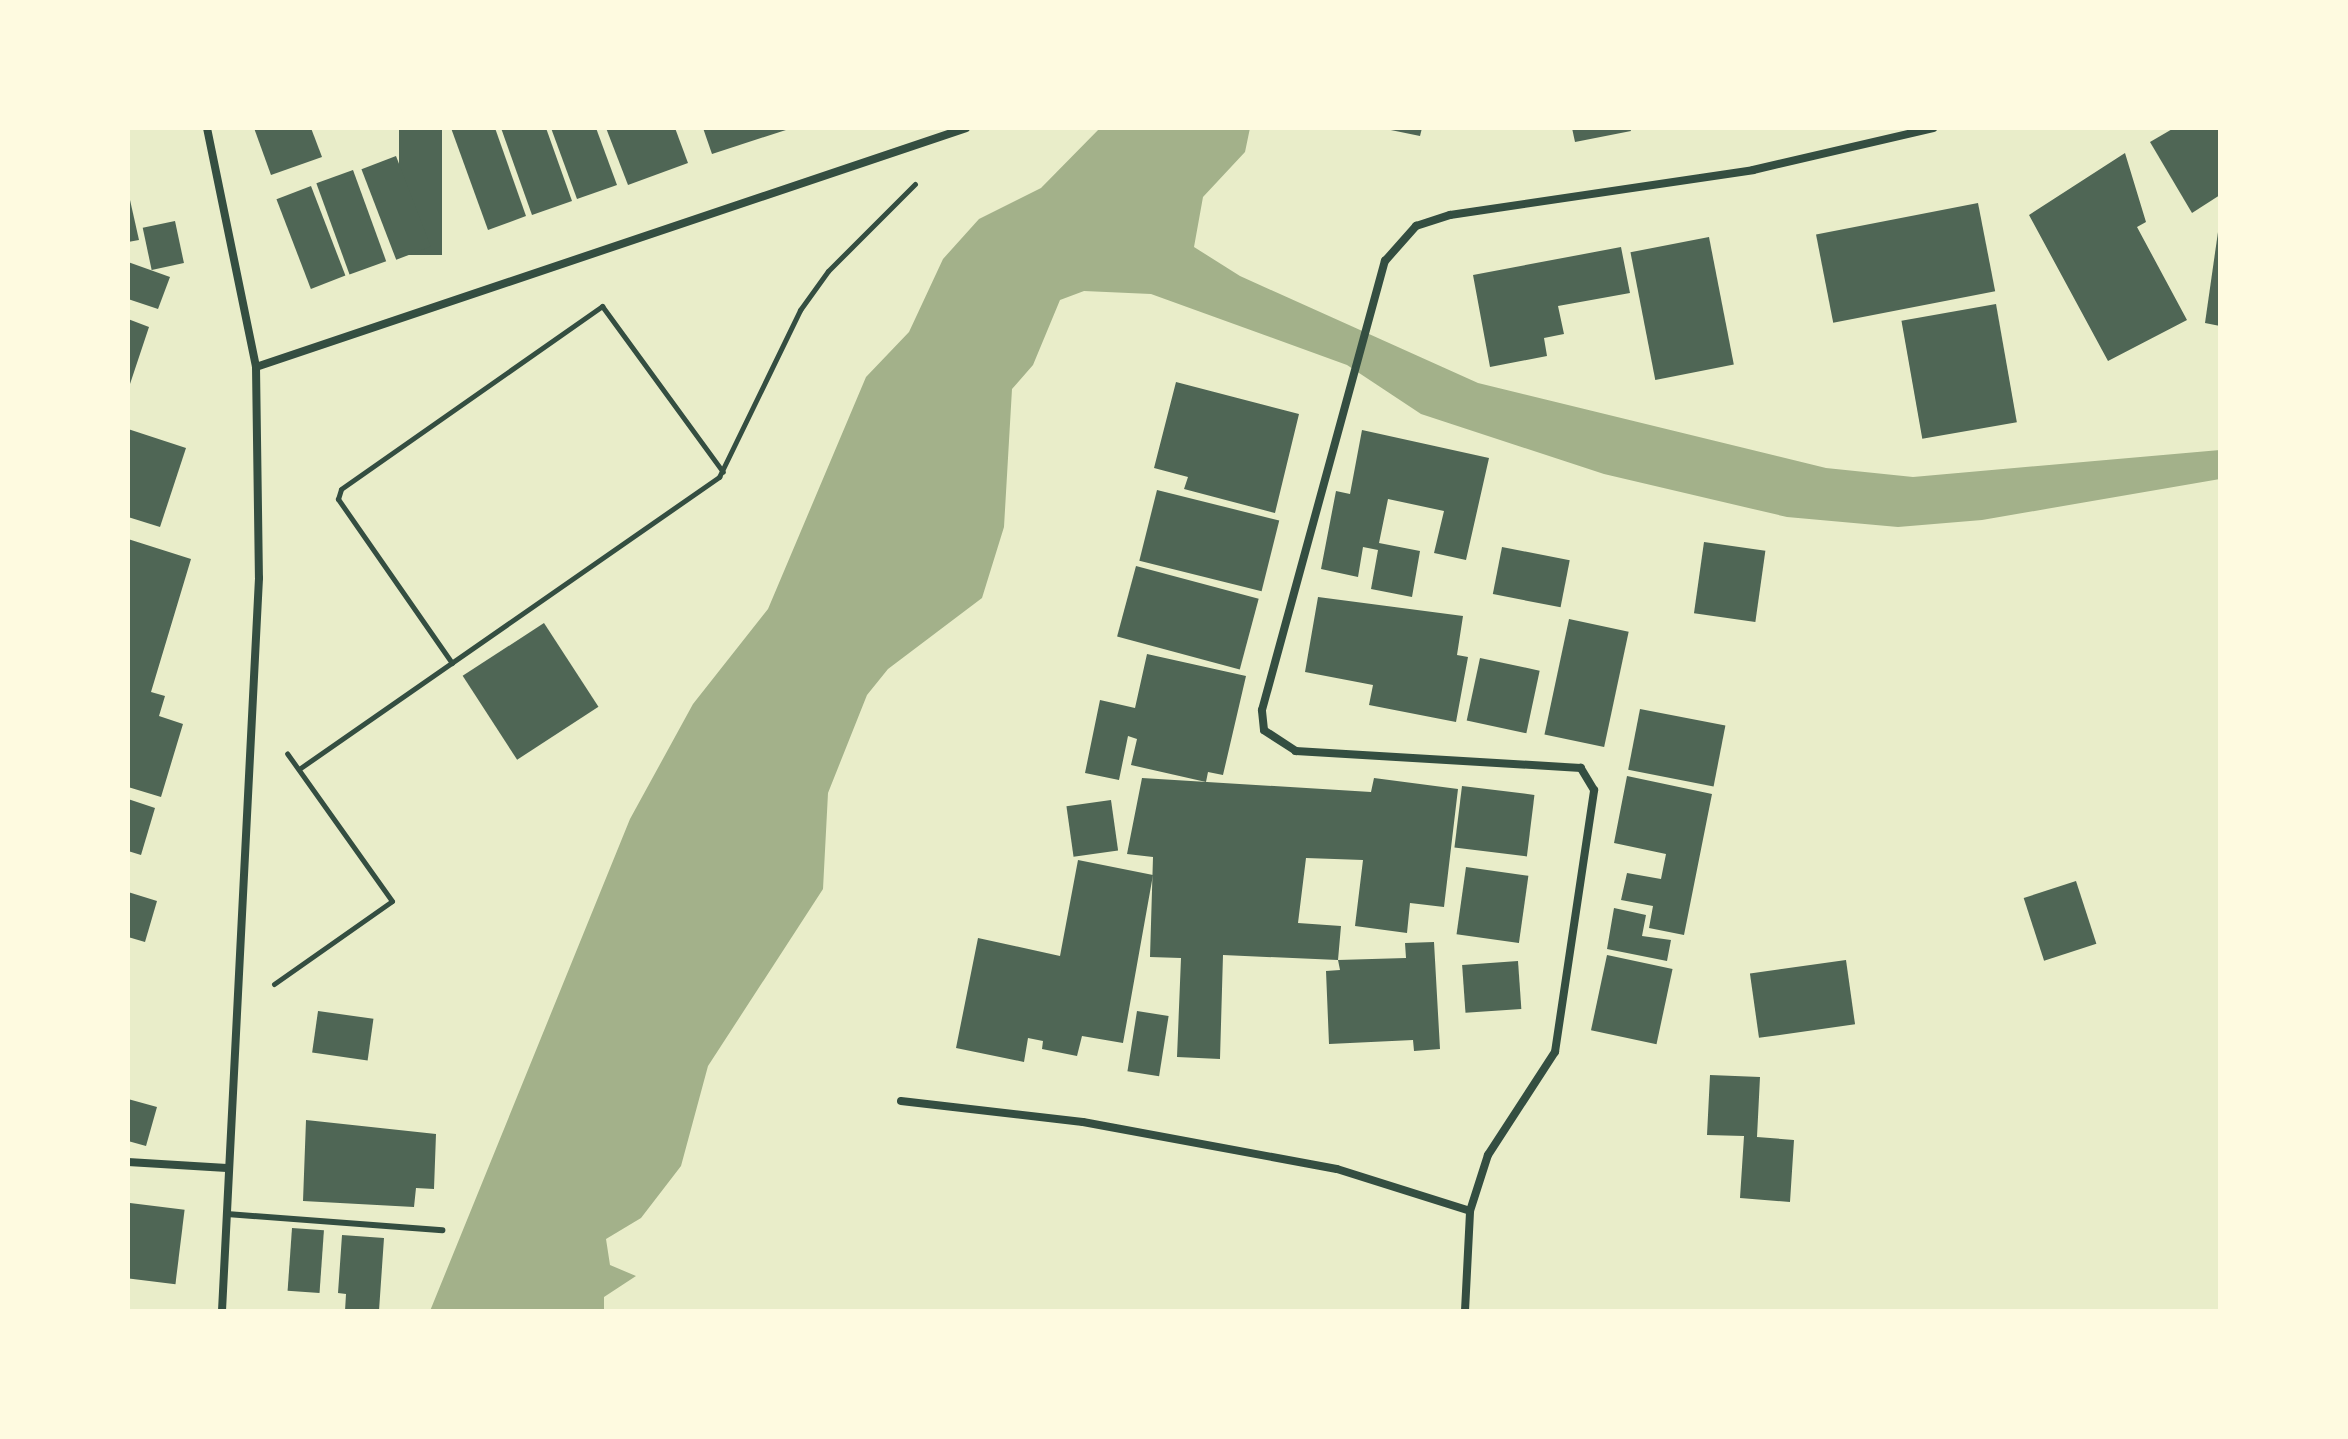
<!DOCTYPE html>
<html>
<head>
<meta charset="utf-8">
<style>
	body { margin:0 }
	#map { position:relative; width:2348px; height:1439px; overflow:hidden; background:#e9edc9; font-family:"Alegreya Sans",sans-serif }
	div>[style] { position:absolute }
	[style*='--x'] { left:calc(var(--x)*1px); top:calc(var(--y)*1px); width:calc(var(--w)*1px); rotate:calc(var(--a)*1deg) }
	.water>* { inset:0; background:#a3b18a }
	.building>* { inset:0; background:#4f6655; transform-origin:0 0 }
	.path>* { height:5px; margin:-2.5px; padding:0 2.5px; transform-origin:2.5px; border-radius:2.5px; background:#344e41 }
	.service>* { height:6px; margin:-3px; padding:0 3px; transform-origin:3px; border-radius:3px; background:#344e41 }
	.minor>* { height:8px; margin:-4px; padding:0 4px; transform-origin:4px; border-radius:4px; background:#344e41 }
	span { translate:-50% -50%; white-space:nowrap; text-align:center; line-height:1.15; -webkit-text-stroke:7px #fefae0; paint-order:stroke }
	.frame { position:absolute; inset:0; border:130px solid #fefae0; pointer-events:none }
</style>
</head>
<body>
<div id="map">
	<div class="water">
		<i style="clip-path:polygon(1100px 128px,1250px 128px,1245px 152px,1203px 197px,1194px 247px,1240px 276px,1478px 383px,1826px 468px,1913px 477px,2220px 450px,2220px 479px,1982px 520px,1898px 527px,1787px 517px,1604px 474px,1421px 414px,1347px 365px,1151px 294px,1084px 291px,1060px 300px,1033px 365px,1012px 389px,1004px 527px,982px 598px,888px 669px,867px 695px,828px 793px,823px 889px,708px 1066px,681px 1166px,641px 1218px,606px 1239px,610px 1265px,636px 1276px,604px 1297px,604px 1311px,430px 1311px,630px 819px,693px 704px,768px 609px,866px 377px,909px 332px,943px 259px,979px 219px,1041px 188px)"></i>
	</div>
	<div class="building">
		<i style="clip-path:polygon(254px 128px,311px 128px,322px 157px,271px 175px)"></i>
		<i style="left:399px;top:128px;width:43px;height:127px"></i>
		<i style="clip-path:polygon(451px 128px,495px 128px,526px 216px,488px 230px)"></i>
		<i style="clip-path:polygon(501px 128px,546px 128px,572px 201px,532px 215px)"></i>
		<i style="clip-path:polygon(551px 128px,596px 128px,617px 185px,577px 199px)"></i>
		<i style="clip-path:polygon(606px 128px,675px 128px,688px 163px,628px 185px)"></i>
		<i style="clip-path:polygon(703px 128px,789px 128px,789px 129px,712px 154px)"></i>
		<i style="clip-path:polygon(1381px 128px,1422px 128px,1420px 136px)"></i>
		<i style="clip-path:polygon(1572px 128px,1630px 128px,1631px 131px,1575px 142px)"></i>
		<i style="clip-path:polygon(2174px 128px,2220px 128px,2220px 195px,2192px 213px,2150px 142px)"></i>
		<i style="clip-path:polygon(2125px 153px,2146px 222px,2137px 227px,2187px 320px,2108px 361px,2029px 215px)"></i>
		<i style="left:396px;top:156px;width:97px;height:37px;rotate:69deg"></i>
		<i style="left:353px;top:170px;width:97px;height:39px;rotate:70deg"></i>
		<i style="left:311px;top:186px;width:96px;height:37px;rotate:69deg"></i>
		<i style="clip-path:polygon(128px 191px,139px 240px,128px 242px)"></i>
		<i style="left:1978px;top:203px;width:90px;height:165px;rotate:79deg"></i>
		<i style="left:175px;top:221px;width:43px;height:33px;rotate:78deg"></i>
		<i style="clip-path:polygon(2218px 232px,2220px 233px,2220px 326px,2205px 323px)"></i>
		<i style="left:1709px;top:237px;width:130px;height:80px;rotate:79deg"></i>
		<i style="clip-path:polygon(1621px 247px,1630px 293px,1558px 306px,1564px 334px,1544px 338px,1547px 356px,1490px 367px,1473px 275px)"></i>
		<i style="clip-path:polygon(128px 262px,170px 277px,158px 309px,128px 299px)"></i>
		<i style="left:1996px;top:304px;width:120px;height:96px;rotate:80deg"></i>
		<i style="clip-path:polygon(128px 319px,149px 327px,129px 387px,128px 387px)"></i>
		<i style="clip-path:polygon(1176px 382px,1299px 414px,1275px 513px,1184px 489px,1188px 477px,1154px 468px)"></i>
		<i style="clip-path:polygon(128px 429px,186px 448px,160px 527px,128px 517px)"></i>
		<i style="clip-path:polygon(1362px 430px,1489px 458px,1466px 560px,1434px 553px,1444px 511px,1388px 499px,1379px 543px,1420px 551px,1412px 597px,1371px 589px,1378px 550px,1363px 547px,1358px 577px,1321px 569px,1336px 491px,1350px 494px)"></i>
		<i style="left:1157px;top:490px;width:126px;height:73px;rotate:14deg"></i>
		<i style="clip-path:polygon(128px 539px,191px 559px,151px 692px,165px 696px,159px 716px,183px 724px,161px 797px,128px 787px)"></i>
		<i style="left:1704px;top:542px;width:62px;height:72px;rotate:8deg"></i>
		<i style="left:1502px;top:547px;width:69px;height:48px;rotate:11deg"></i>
		<i style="left:1136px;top:566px;width:127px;height:73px;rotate:15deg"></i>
		<i style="clip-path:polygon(1318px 597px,1463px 616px,1457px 655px,1468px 657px,1456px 722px,1369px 705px,1373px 685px,1305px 672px)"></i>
		<i style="left:1569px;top:619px;width:61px;height:118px;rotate:12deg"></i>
		<i style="left:544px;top:623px;width:100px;height:97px;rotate:57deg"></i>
		<i style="clip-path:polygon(1147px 654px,1246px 676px,1223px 775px,1208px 772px,1206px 782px,1131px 765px,1137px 739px,1128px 736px,1119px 780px,1085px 773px,1100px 700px,1135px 708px)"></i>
		<i style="left:1480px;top:658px;width:61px;height:64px;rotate:12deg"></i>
		<i style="left:1640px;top:709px;width:87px;height:62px;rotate:11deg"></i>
		<i style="clip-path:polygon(1627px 776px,1712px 794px,1684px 935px,1649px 928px,1653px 906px,1621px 900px,1627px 873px,1661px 879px,1666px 854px,1614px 843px)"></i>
		<i style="clip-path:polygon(1142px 778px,1371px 792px,1374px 778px,1458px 789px,1444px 907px,1410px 903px,1407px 933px,1355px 926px,1363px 860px,1306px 858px,1298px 923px,1341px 926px,1338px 960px,1223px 955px,1220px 1059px,1177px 1057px,1181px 958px,1150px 957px,1153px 857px,1127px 854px)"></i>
		<i style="left:1462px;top:786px;width:73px;height:62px;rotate:7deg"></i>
		<i style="clip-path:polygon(128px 799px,155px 808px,141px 855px,128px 851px)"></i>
		<i style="left:1111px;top:800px;width:51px;height:45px;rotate:82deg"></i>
		<i style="clip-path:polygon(1078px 860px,1153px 875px,1123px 1043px,1082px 1036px,1077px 1056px,1042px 1049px,1043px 1041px,1028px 1038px,1024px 1062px,956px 1048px,978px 938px,1060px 956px)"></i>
		<i style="left:1466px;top:867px;width:63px;height:68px;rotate:8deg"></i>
		<i style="left:2076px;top:881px;width:66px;height:55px;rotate:72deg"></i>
		<i style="clip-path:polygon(128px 892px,157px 901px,145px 942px,128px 937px)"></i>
		<i style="clip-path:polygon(1614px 908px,1646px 915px,1642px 936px,1671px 940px,1667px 961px,1607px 949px)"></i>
		<i style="clip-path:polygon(1434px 942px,1440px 1049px,1414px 1051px,1413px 1040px,1329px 1044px,1326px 971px,1340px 970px,1338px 960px,1406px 958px,1405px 943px)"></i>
		<i style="left:1607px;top:955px;width:67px;height:77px;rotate:12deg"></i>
		<i style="left:1846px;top:960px;width:65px;height:97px;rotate:82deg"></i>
		<i style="left:1518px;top:961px;width:48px;height:56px;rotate:86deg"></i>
		<i style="left:318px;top:1011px;width:56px;height:42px;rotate:8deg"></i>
		<i style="left:1137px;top:1011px;width:32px;height:61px;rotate:9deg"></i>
		<i style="clip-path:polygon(1710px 1075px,1760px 1077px,1757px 1137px,1794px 1140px,1790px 1202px,1740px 1198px,1744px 1136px,1707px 1135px)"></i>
		<i style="clip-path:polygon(128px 1099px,157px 1107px,146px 1146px,128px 1141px)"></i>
		<i style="clip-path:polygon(306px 1120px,436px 1134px,434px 1189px,416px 1188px,414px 1207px,303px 1201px)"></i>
		<i style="left:130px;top:1203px;width:55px;height:75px;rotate:7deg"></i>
		<i style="left:292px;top:1228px;width:32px;height:63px;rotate:4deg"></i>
		<i style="clip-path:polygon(342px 1235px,384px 1238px,379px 1311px,345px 1311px,346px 1294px,338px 1293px)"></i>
	</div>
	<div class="path">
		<i style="--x:452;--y:663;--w:200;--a:-124.8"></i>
		<i style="--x:338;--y:499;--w:10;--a:-73"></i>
		<i style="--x:341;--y:489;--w:319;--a:-35"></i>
		<i style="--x:602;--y:306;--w:205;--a:53.9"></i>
		<i style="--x:299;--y:769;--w:512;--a:-34.81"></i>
		<i style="--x:719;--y:477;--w:186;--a:-64.1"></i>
		<i style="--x:800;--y:310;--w:48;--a:-54.3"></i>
		<i style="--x:828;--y:271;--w:123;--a:-45"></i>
		<i style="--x:274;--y:984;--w:144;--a:-35.1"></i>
		<i style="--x:392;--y:901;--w:181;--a:-125.4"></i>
	</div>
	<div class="service">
		<i style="--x:227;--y:1214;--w:216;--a:4.3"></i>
	</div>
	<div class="minor">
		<i style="--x:207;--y:128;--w:244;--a:78.4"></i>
		<i style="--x:256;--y:367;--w:211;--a:89.2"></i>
		<i style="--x:259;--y:578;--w:734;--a:92.89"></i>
		<i style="--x:256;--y:367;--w:749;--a:-18.6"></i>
		<i style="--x:901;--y:1101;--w:183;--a:6.6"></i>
		<i style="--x:1083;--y:1122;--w:258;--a:10.5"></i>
		<i style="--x:1337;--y:1169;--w:139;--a:17.5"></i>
		<i style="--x:128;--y:1162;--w:99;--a:3.5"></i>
		<i style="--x:1465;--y:1311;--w:100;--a:-87.1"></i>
		<i style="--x:1470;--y:1211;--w:59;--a:-72.2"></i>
		<i style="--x:1488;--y:1155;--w:123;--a:-57"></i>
		<i style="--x:1555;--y:1052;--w:265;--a:-81.5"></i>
		<i style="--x:1594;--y:790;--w:26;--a:-121"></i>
		<i style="--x:1581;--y:768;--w:286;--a:-176.6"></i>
		<i style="--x:1296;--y:751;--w:38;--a:-147"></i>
		<i style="--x:1264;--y:730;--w:20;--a:-96"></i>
		<i style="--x:1262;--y:710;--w:466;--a:-74.7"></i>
		<i style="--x:1385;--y:261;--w:47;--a:-48.5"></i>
		<i style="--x:1416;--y:226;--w:36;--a:-18"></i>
		<i style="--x:1450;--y:215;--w:306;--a:-8.4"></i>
		<i style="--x:1753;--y:170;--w:185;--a:-13.1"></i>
	</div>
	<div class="frame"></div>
</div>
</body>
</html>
